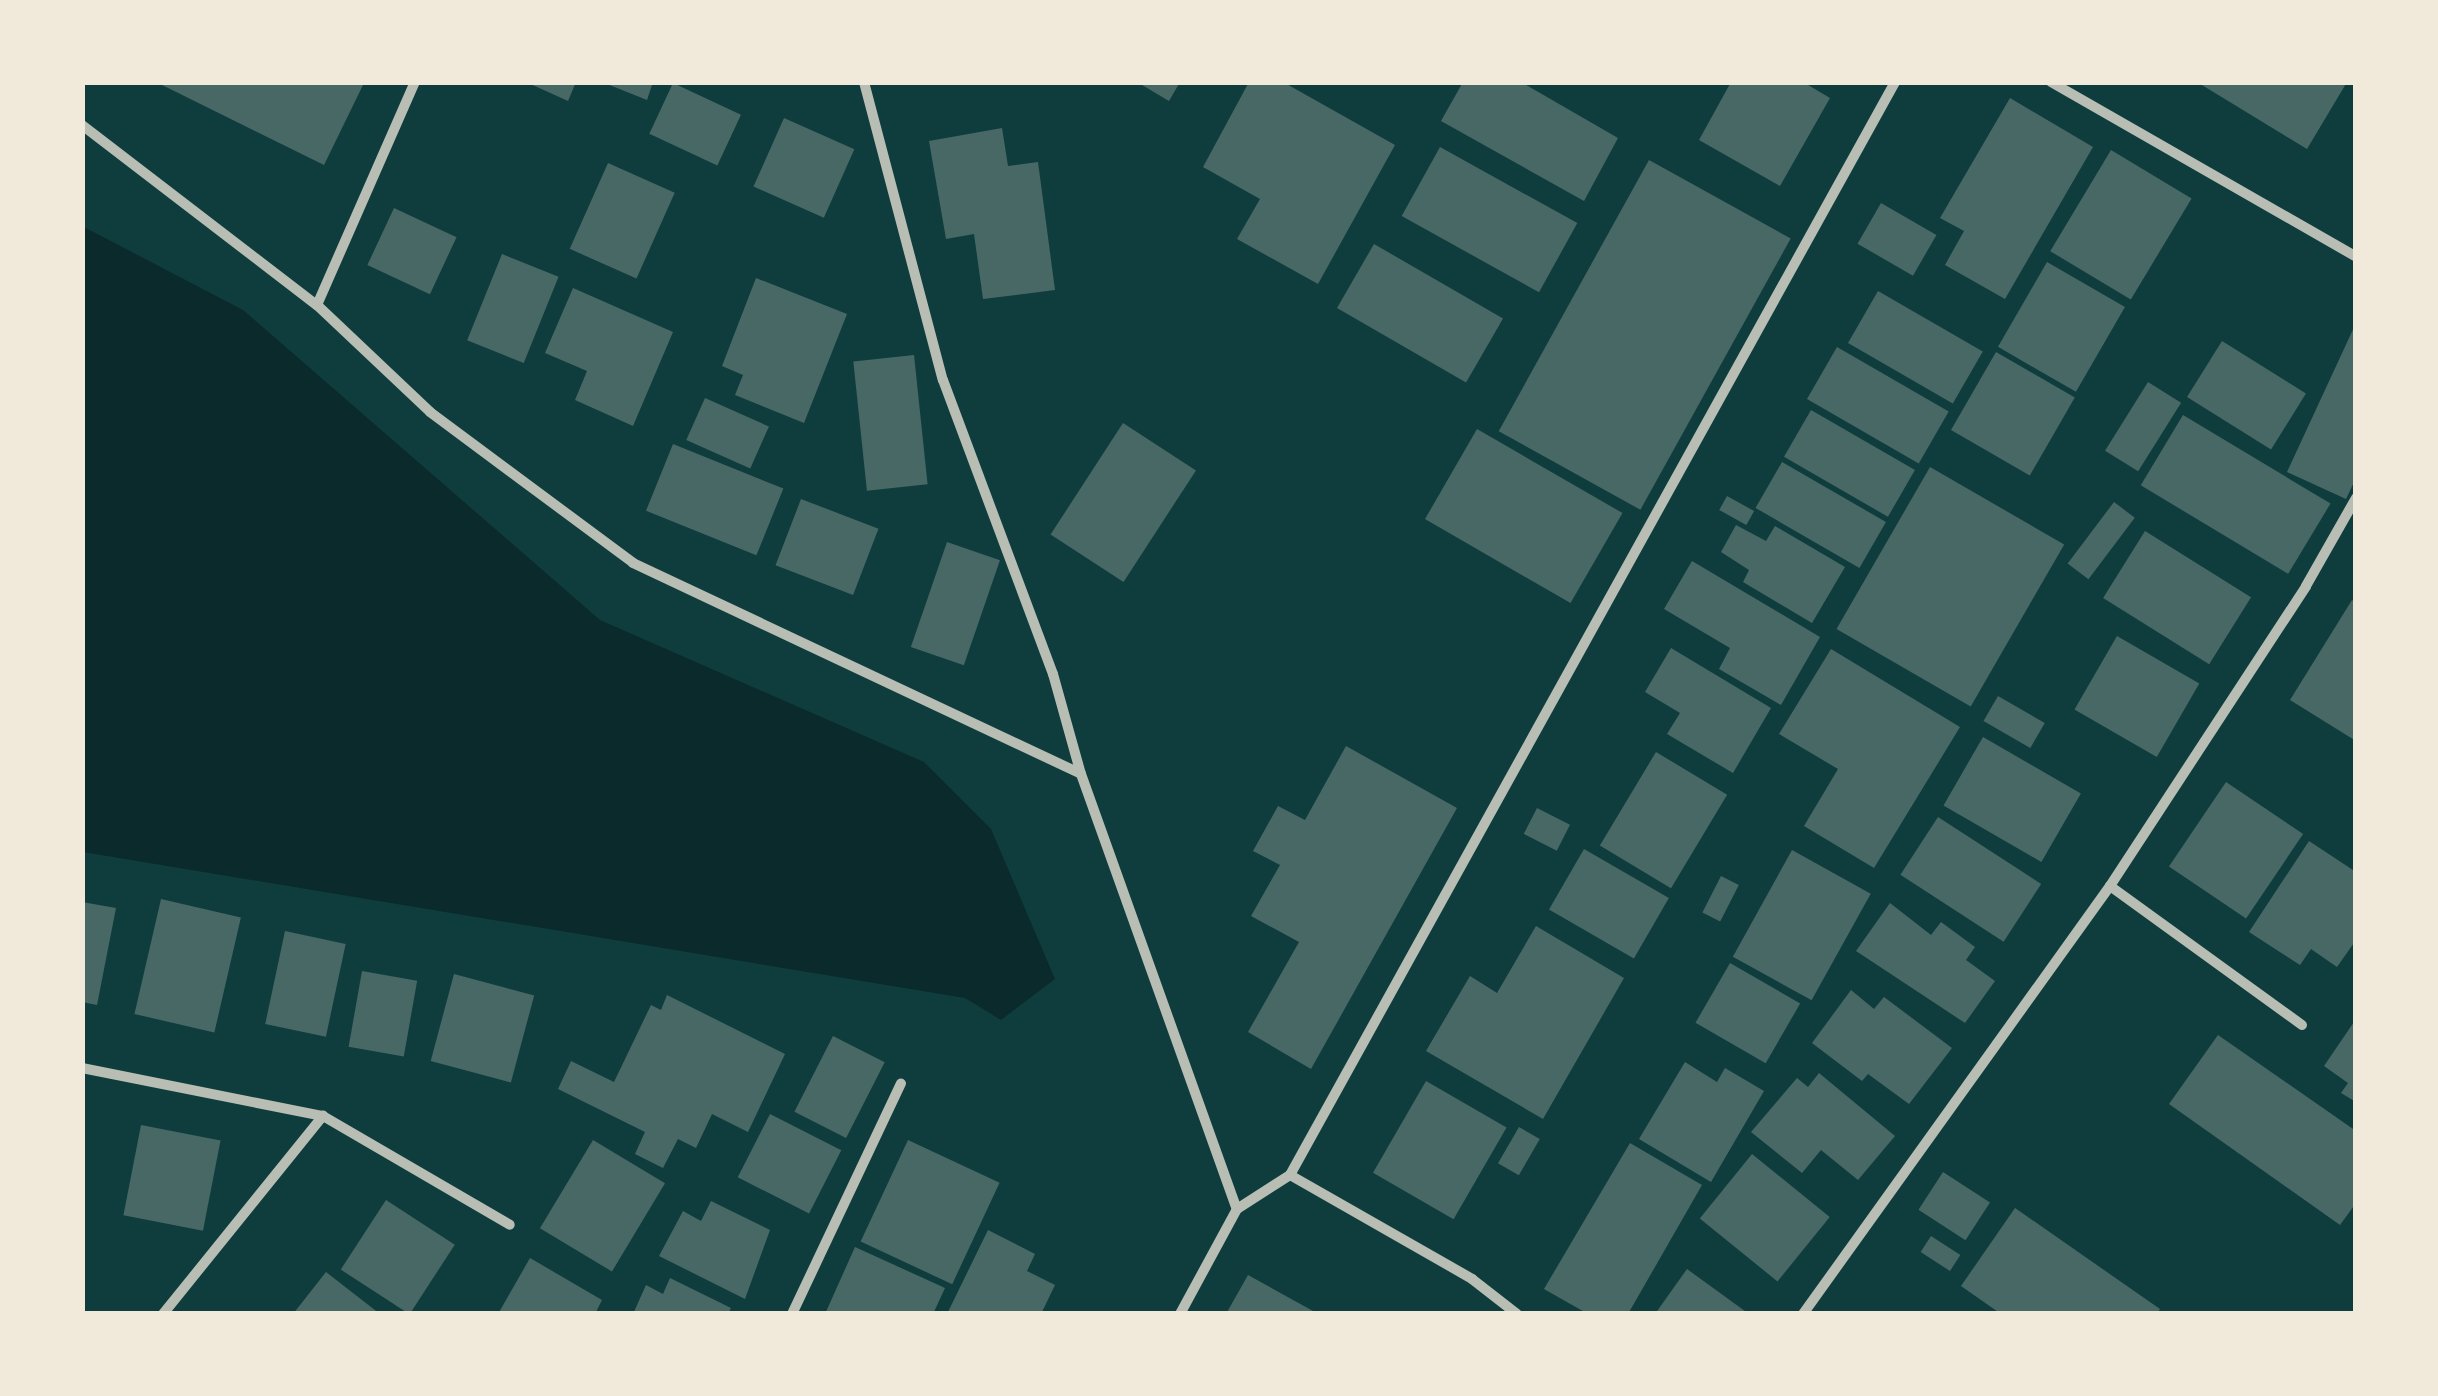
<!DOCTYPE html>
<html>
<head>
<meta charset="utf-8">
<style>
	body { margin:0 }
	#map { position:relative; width:2438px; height:1396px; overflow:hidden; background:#0f3d3e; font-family:"PT Serif",serif }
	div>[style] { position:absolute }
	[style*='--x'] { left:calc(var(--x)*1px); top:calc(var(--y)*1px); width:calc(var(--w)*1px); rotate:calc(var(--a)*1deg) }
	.water>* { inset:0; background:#0a2a2b }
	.building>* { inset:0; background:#486865; transform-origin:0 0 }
	.minor>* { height:10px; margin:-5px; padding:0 5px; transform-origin:5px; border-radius:5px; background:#b8beb3 }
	span { translate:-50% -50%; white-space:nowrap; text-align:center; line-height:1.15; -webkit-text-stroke:8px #f1e9da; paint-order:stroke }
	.frame { position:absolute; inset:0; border:85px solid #f1e9da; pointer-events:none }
</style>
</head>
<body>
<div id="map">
	<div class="water">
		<i style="clip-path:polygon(82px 226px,243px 310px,600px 620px,924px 762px,991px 829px,1055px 979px,1001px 1020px,965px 998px,83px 852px)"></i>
	</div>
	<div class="building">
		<i style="clip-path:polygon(156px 82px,358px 82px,363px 85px,324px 165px)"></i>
		<i style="clip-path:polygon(526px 82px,576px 82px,568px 101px)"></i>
		<i style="clip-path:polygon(602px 82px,653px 82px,647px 100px)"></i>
		<i style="clip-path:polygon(1137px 82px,1180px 82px,1169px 101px)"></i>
		<i style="clip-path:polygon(1249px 82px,1283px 82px,1395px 145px,1318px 284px,1237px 239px,1260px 199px,1203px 167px)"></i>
		<i style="clip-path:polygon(1463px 82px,1521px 82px,1618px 138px,1584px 201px,1441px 121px)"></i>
		<i style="clip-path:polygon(1731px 82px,1803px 82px,1830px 98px,1780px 186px,1699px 140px)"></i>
		<i style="clip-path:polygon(2197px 82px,2347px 82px,2307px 149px)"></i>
		<i style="left:673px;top:83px;width:75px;height:56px;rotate:25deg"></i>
		<i style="clip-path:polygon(2010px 98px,2093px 147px,2005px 299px,1945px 265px,1964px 231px,1940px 218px)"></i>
		<i style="left:784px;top:118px;width:77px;height:75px;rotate:24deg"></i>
		<i style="clip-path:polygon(1002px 128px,1008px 166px,1038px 162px,1055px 290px,983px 299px,974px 234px,946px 239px,929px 141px)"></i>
		<i style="left:1440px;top:147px;width:157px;height:79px;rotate:29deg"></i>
		<i style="left:2111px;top:150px;width:94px;height:118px;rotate:31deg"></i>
		<i style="left:1649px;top:160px;width:162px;height:310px;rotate:29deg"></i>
		<i style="left:608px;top:163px;width:73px;height:94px;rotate:24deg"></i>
		<i style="left:1881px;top:203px;width:64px;height:47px;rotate:30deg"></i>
		<i style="left:394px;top:208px;width:69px;height:63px;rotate:25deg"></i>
		<i style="left:1374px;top:244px;width:149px;height:74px;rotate:30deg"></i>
		<i style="left:502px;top:254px;width:61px;height:93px;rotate:22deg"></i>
		<i style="left:2047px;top:262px;width:90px;height:98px;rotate:30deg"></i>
		<i style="clip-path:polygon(756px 278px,847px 314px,804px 423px,735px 395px,743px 375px,722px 366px)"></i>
		<i style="clip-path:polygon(573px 288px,673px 332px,633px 426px,575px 400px,587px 371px,545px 353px)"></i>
		<i style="left:1878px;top:291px;width:121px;height:60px;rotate:30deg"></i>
		<i style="clip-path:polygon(2356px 323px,2356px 478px,2346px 499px,2287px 472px)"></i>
		<i style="left:2222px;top:341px;width:99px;height:66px;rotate:32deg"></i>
		<i style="left:1837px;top:347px;width:129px;height:60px;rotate:30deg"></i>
		<i style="left:1996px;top:352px;width:91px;height:90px;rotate:30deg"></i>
		<i style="left:914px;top:355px;width:130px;height:61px;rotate:84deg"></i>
		<i style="left:2148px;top:382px;width:39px;height:81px;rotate:32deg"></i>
		<i style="left:705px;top:398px;width:70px;height:46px;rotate:24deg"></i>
		<i style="left:1811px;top:410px;width:120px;height:54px;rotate:30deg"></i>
		<i style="left:2183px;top:415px;width:172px;height:82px;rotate:31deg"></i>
		<i style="left:1123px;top:423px;width:87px;height:133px;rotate:33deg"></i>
		<i style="left:1477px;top:429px;width:168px;height:104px;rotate:30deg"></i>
		<i style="left:673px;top:444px;width:119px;height:72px;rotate:22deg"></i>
		<i style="left:1782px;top:462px;width:120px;height:53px;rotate:30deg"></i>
		<i style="left:1930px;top:467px;width:155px;height:187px;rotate:30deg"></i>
		<i style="left:1727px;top:496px;width:31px;height:16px;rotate:29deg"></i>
		<i style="left:801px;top:499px;width:83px;height:71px;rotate:21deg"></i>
		<i style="left:2114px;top:502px;width:26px;height:77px;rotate:37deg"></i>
		<i style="clip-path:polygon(1736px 525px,1766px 541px,1775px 526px,1845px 567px,1812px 623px,1743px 582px,1749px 570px,1721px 552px)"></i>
		<i style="left:2145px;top:531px;width:125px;height:79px;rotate:32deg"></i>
		<i style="left:947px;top:542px;width:56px;height:111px;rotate:19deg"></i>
		<i style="clip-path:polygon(1692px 561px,1820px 637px,1781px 705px,1719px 669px,1730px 648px,1664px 609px)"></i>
		<i style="clip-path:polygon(2352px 600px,2356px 603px,2356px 741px,2290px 700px)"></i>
		<i style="left:2117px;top:636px;width:95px;height:85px;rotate:30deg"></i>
		<i style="clip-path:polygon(1671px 648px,1771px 708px,1733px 773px,1667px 734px,1680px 713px,1645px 692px)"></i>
		<i style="clip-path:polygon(1831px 649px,1960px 727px,1874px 868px,1804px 826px,1838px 769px,1779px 734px)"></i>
		<i style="left:1998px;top:696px;width:54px;height:29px;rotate:30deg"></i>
		<i style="left:1983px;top:737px;width:113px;height:79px;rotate:30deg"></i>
		<i style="clip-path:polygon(1346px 746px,1457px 808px,1311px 1069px,1248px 1032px,1299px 942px,1251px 916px,1280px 865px,1253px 851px,1278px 806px,1305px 820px)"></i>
		<i style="left:1656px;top:752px;width:83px;height:109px;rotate:31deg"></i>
		<i style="left:2226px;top:782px;width:93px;height:102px;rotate:34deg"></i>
		<i style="left:1537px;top:808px;width:37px;height:29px;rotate:27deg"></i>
		<i style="left:1938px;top:817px;width:123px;height:69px;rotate:33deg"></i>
		<i style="clip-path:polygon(2309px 841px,2356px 872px,2356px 940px,2337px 967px,2311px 949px,2300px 965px,2249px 932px)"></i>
		<i style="left:1584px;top:849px;width:98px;height:70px;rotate:30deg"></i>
		<i style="left:1792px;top:850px;width:90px;height:122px;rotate:29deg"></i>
		<i style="left:1721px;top:876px;width:20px;height:41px;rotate:27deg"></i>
		<i style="left:161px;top:899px;width:82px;height:118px;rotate:13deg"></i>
		<i style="clip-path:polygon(82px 902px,116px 908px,97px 1005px,82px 1002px)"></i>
		<i style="clip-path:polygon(1890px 903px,1931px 935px,1941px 922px,1975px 947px,1966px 960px,1995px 981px,1965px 1023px,1856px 951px)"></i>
		<i style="clip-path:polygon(1536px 926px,1624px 978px,1543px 1119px,1426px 1051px,1470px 976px,1497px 993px)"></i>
		<i style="left:285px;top:931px;width:62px;height:95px;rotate:12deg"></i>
		<i style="left:1730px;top:963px;width:81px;height:69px;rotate:30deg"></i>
		<i style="left:362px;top:971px;width:56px;height:77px;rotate:10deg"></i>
		<i style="left:454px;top:974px;width:83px;height:90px;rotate:15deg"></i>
		<i style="clip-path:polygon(1851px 990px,1874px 1009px,1884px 997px,1952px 1048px,1909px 1104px,1868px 1074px,1862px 1081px,1812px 1043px)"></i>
		<i style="clip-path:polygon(667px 995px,785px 1054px,748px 1132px,712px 1114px,696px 1148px,678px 1139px,663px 1168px,635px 1154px,645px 1132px,558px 1089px,571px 1061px,614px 1082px,651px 1005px,661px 1010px)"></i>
		<i style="clip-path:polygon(2356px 1019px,2356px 1102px,2341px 1093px,2348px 1083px,2324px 1066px)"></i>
		<i style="clip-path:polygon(2218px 1035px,2356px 1131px,2356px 1203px,2340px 1225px,2169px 1104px)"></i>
		<i style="left:833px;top:1036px;width:58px;height:85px;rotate:27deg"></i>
		<i style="clip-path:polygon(1685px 1062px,1717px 1082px,1725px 1068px,1764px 1091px,1711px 1182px,1639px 1139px)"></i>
		<i style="clip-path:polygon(1819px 1073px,1895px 1136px,1858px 1180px,1821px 1150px,1802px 1173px,1751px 1132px,1797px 1078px,1808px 1087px)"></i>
		<i style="left:1426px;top:1081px;width:93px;height:106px;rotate:30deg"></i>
		<i style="left:770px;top:1114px;width:80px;height:71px;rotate:27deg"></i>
		<i style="left:141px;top:1125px;width:81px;height:92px;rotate:11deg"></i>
		<i style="left:1519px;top:1127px;width:24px;height:42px;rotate:30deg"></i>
		<i style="left:593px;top:1140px;width:84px;height:103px;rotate:31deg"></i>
		<i style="left:908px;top:1140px;width:101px;height:112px;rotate:25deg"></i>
		<i style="clip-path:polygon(1630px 1143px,1702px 1185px,1628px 1314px,1588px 1314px,1544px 1289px)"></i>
		<i style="left:1752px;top:1154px;width:100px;height:83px;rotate:39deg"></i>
		<i style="left:1943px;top:1172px;width:56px;height:45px;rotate:33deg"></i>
		<i style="left:386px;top:1200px;width:82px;height:83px;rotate:33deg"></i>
		<i style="clip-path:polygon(711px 1201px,770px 1230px,745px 1299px,659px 1256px,683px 1211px,701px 1221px)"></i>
		<i style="clip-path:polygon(2015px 1208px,2160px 1309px,2157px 1314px,2001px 1314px,1961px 1286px)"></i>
		<i style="clip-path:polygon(988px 1230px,1035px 1254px,1027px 1271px,1055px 1285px,1041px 1314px,947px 1314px)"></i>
		<i style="left:1931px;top:1236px;width:35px;height:19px;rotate:33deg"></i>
		<i style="clip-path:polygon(855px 1247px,945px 1288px,933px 1314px,825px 1314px)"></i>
		<i style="clip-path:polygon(530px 1258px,602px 1300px,595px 1314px,498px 1314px)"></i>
		<i style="clip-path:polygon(1687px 1269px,1749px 1314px,1655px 1314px)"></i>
		<i style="clip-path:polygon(326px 1272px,380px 1314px,293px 1314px)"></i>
		<i style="clip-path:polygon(1248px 1275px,1313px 1311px,1311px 1314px,1226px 1314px)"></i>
		<i style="clip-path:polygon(670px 1278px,731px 1308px,728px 1314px,633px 1314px,646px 1285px,663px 1294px)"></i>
	</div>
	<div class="minor">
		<i style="--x:864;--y:82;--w:308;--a:75.2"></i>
		<i style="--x:943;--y:380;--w:314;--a:69.5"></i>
		<i style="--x:1053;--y:674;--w:104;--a:74.4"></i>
		<i style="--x:1081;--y:774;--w:462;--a:70.3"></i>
		<i style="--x:2051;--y:82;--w:352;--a:29.8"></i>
		<i style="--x:82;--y:125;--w:296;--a:37.5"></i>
		<i style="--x:317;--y:305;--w:156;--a:43.4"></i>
		<i style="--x:430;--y:412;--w:253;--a:36.6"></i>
		<i style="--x:633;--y:563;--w:495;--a:25.2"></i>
		<i style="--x:317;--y:305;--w:244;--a:-66.3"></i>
		<i style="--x:2110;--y:886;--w:237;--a:35.9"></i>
		<i style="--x:82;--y:1068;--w:246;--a:11.3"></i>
		<i style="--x:323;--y:1116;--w:216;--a:30.2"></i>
		<i style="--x:1290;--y:1175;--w:1249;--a:-61.03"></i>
		<i style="--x:163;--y:1314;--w:255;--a:-51.1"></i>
		<i style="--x:792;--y:1314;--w:255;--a:-64.7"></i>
		<i style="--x:1180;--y:1314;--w:119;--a:-61.5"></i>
		<i style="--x:1237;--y:1209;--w:63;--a:-32.7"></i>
		<i style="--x:1290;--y:1175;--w:210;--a:29.7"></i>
		<i style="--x:1472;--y:1279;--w:57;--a:37.9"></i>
		<i style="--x:1803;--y:1314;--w:527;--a:-54.35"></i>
		<i style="--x:2110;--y:886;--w:358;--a:-56.8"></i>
		<i style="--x:2306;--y:586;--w:101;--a:-60.4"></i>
	</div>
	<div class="frame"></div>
</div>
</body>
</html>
